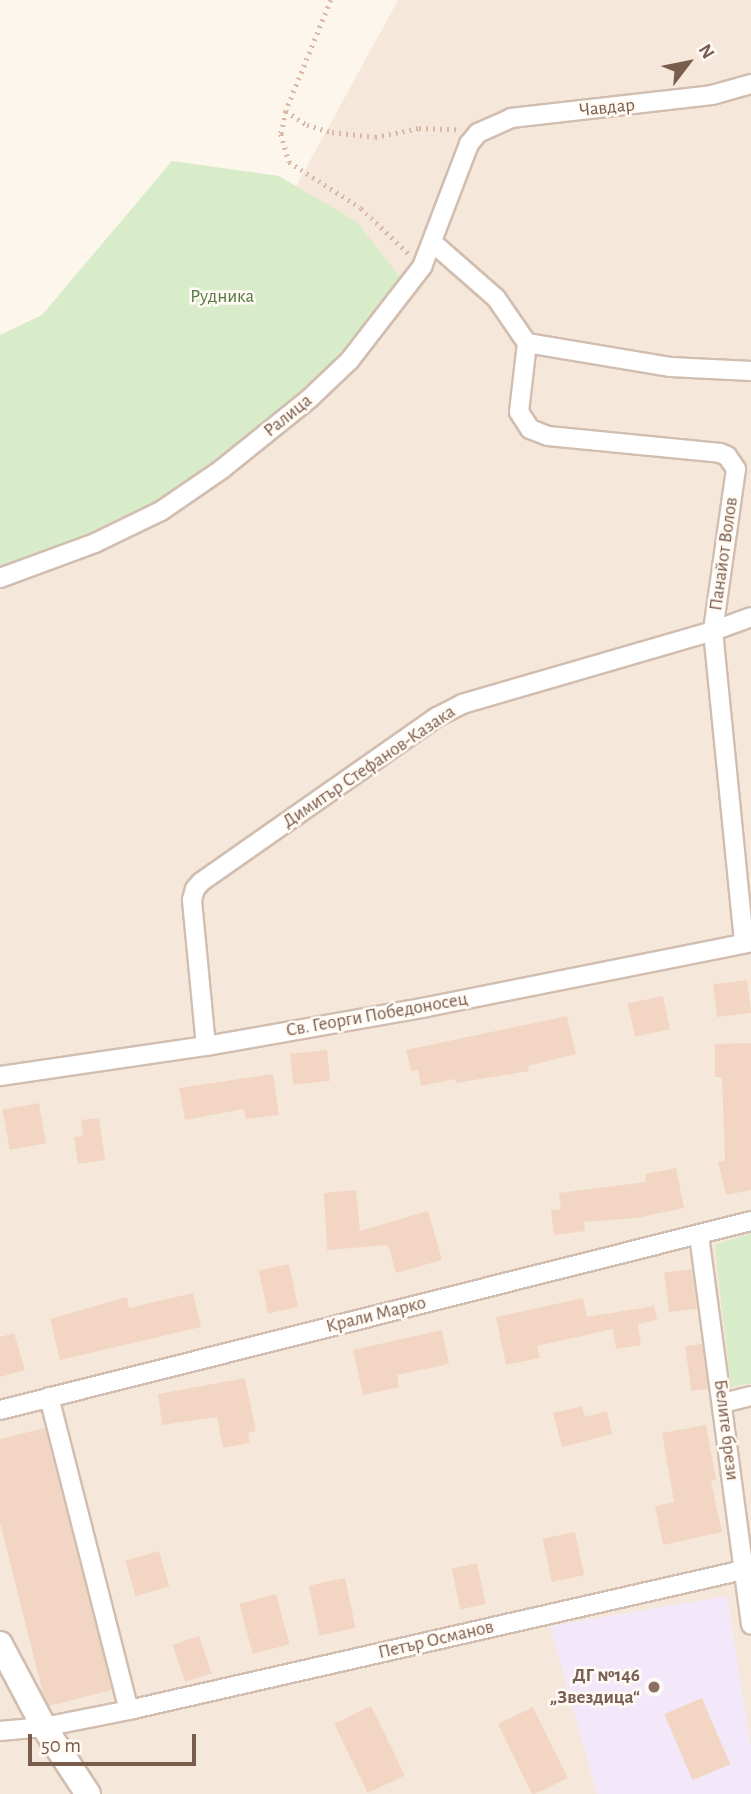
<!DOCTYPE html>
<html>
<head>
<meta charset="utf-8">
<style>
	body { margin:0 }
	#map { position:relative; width:751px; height:1794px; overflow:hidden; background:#fdf6ec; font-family:"Alegreya Sans",sans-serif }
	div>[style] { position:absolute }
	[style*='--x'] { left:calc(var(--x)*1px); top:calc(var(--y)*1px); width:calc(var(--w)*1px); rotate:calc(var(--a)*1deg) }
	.residential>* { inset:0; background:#f5e8da }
	.education>* { inset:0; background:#f3e8fa }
	.green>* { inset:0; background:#d8ecc9 }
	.building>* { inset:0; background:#f3d5c3; transform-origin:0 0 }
	.path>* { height:4.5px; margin-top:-2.25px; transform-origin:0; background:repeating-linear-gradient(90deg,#d9b8a5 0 2px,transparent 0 7px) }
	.roads { filter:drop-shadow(2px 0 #d1beb0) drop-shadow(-2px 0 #d1beb0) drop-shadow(0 2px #d1beb0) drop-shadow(0 -2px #d1beb0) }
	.street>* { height:18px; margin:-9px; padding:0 9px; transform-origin:9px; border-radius:9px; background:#fff }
	.secondary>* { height:24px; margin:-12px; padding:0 12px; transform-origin:12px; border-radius:12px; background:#fff }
	.dots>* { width:19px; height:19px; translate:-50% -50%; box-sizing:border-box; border:4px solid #fffaf3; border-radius:50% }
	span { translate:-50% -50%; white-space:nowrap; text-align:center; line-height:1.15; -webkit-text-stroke:5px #fffaf3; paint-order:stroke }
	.street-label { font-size:19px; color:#7a5c4d }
	.park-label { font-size:19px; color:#537a41 }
	.education-label { font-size:19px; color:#785e54; font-weight:700 }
	.right { translate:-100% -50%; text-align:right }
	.north { position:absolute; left:653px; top:28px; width:70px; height:70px; -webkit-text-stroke:5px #fffaf3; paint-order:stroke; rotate:58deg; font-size:19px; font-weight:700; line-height:28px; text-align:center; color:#7a5c4d }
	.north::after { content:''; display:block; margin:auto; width:24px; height:32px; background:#7a5c4d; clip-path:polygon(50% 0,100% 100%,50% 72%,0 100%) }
	.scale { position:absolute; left:28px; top:1734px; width:168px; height:32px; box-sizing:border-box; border:4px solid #7a5c4d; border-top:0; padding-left:9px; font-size:21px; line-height:24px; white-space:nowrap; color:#7a5c4d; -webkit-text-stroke:5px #fffaf3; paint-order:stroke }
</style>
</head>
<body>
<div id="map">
	<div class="residential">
		<i style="clip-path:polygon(398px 0,751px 0,751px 1794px,0 1794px,0 462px,236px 296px)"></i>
	</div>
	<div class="education">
		<i style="clip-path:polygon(727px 1596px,751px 1748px,751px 1794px,597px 1794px,550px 1626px)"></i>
	</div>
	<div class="green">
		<i style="clip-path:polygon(172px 161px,279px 176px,357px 222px,400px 277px,346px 354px,230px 453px,133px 516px,0 568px,0 335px,42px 315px)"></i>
		<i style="clip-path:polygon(751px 1233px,751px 1383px,731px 1387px,715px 1245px)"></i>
	</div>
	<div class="building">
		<i style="left:747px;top:980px;width:33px;height:34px;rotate:83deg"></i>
		<i style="left:663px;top:996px;width:34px;height:36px;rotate:78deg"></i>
		<i style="clip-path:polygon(567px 1016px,576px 1054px,528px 1066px,529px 1071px,456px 1083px,455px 1079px,421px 1086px,418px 1070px,411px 1071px,406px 1050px)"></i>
		<i style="clip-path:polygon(751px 1043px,751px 1190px,726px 1195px,718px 1162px,725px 1161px,722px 1077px,715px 1077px,715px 1044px)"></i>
		<i style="left:327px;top:1050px;width:31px;height:37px;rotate:84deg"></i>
		<i style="clip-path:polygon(273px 1074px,279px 1115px,246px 1119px,244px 1109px,185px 1120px,179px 1088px)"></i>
		<i style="left:39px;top:1103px;width:41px;height:37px;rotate:80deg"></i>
		<i style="clip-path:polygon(99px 1118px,105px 1160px,78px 1164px,74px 1137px,83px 1136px,81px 1120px)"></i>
		<i style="clip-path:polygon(676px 1168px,684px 1208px,636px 1218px,584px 1222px,585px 1231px,554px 1235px,551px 1210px,561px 1209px,559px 1193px,646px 1182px,645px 1174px)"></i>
		<i style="clip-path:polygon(356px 1190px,360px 1231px,428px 1211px,442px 1260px,396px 1273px,388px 1245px,327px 1250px,324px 1193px)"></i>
		<i style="left:289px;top:1264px;width:44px;height:31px;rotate:78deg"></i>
		<i style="left:692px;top:1269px;width:40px;height:28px;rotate:83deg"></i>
		<i style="clip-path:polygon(193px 1293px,201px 1327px,60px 1360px,50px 1319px,127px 1297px,129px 1308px)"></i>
		<i style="clip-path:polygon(583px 1298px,587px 1317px,654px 1306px,657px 1320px,638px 1324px,641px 1345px,616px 1349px,613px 1329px,537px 1346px,540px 1358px,506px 1365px,496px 1317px)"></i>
		<i style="clip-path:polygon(442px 1330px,449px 1364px,397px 1375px,399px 1387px,363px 1395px,353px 1350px)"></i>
		<i style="clip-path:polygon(14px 1333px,25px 1370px,0 1377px,0 1337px)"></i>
		<i style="left:702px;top:1344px;width:45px;height:17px;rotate:82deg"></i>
		<i style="clip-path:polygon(245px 1378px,256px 1431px,248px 1433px,250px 1443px,223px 1448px,217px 1417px,162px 1425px,158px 1394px)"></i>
		<i style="clip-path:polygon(582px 1406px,585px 1417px,607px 1411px,612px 1434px,562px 1447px,553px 1413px)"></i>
		<i style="clip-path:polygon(706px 1425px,716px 1480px,711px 1481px,722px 1532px,663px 1545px,655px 1506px,674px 1502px,662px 1433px)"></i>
		<i style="clip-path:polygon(45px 1428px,112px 1690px,49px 1706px,43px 1693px,0 1523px,0 1439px)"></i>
		<i style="left:575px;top:1532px;width:44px;height:33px;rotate:78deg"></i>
		<i style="left:159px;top:1551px;width:37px;height:35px;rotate:74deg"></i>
		<i style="left:477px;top:1563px;width:42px;height:26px;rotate:78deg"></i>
		<i style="left:345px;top:1578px;width:51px;height:37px;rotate:78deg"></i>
		<i style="left:276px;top:1594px;width:52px;height:38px;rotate:75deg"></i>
		<i style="left:199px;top:1636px;width:39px;height:28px;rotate:71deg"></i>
		<i style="left:702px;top:1698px;width:72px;height:41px;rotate:67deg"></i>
		<i style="left:371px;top:1706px;width:77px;height:41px;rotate:64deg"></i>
		<i style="left:533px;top:1707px;width:79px;height:39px;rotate:64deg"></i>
	</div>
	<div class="path">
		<i style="--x:331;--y:0;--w:120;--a:112.1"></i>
		<i style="--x:286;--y:111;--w:24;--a:102"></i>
		<i style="--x:281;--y:134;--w:29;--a:74"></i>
		<i style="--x:289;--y:162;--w:85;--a:32.6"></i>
		<i style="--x:361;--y:208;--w:66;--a:43.8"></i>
		<i style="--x:286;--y:111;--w:25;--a:34"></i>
		<i style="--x:307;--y:125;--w:26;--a:16"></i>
		<i style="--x:332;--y:132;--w:43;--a:6.6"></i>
		<i style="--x:375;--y:137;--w:45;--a:-11.6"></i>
		<i style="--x:419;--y:128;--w:38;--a:2"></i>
	</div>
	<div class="roads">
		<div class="street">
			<i style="--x:432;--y:242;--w:85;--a:41.2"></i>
			<i style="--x:496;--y:298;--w:55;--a:55.4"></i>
			<i style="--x:527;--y:343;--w:146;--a:9.5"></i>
			<i style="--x:671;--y:367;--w:80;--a:2.9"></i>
			<i style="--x:527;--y:343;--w:69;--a:96.6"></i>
			<i style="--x:519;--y:412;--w:20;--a:57"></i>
			<i style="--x:530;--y:429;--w:19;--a:21"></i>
			<i style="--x:548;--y:436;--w:173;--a:5.6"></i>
			<i style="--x:720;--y:453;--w:8;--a:23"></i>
			<i style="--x:727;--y:456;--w:16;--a:55"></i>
			<i style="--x:736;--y:469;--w:164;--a:98.1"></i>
			<i style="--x:713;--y:631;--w:313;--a:84.3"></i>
			<i style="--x:0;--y:578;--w:101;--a:-20.2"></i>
			<i style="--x:95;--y:543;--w:73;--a:-25.9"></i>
			<i style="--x:161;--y:511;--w:74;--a:-34.5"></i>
			<i style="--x:222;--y:469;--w:112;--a:-38.8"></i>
			<i style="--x:309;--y:399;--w:57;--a:-43.6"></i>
			<i style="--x:350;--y:360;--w:118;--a:-52.3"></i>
			<i style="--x:422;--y:267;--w:132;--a:-69.1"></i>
			<i style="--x:469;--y:144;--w:14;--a:-51"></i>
			<i style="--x:478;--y:133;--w:36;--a:-24"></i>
			<i style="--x:511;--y:118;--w:202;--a:-6.5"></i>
			<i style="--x:712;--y:95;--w:41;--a:-15.8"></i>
			<i style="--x:206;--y:1046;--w:147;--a:-95.5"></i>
			<i style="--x:192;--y:900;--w:11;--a:-75"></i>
			<i style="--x:195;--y:889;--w:9;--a:-49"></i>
			<i style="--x:201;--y:882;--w:288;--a:-35"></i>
			<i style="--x:437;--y:717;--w:28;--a:-27"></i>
			<i style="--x:462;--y:704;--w:261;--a:-16.2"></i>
			<i style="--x:713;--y:631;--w:40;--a:-20.2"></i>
			<i style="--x:0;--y:1076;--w:208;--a:-8.3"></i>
			<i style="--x:206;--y:1046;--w:224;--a:-10"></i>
			<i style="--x:427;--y:1007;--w:330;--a:-11.3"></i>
			<i style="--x:699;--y:1235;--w:393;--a:82.4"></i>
			<i style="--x:49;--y:1397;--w:323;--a:75.7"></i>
			<i style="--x:723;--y:1403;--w:29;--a:-14"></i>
			<i style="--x:0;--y:1410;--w:774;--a:-14.13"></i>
			<i style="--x:0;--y:1731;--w:44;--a:-5.2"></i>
			<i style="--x:44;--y:1727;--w:87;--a:-11.3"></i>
			<i style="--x:129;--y:1710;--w:630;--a:-12.84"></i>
		</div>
		<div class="secondary">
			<i style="--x:0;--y:1644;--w:94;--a:62.1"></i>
			<i style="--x:44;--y:1727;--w:80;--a:56.7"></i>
		</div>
	</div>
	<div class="dots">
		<i style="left:654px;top:1687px;background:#8d6e63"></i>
	</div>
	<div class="street-label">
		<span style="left:607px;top:108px;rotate:-6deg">Чавдар</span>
		<span style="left:288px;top:416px;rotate:-39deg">Ралица</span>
		<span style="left:724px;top:554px;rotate:-82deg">Панайот Волов</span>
		<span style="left:369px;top:767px;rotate:-34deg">Димитър Стефанов-Казака</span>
		<span style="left:377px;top:1015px;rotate:-10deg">Св. Георги Победоносец</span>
		<span style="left:376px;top:1315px;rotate:-14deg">Крали Марко</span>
		<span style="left:726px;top:1430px;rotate:83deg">Белите брези</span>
		<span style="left:436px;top:1640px;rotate:-13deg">Петър Османов</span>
	</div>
	<div class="park-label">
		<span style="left:222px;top:297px">Рудника</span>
	</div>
	<div class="education-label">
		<span class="right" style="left:640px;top:1687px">ДГ №146<br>„Звездица“</span>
	</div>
	<div class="north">N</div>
	<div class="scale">50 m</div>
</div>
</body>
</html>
